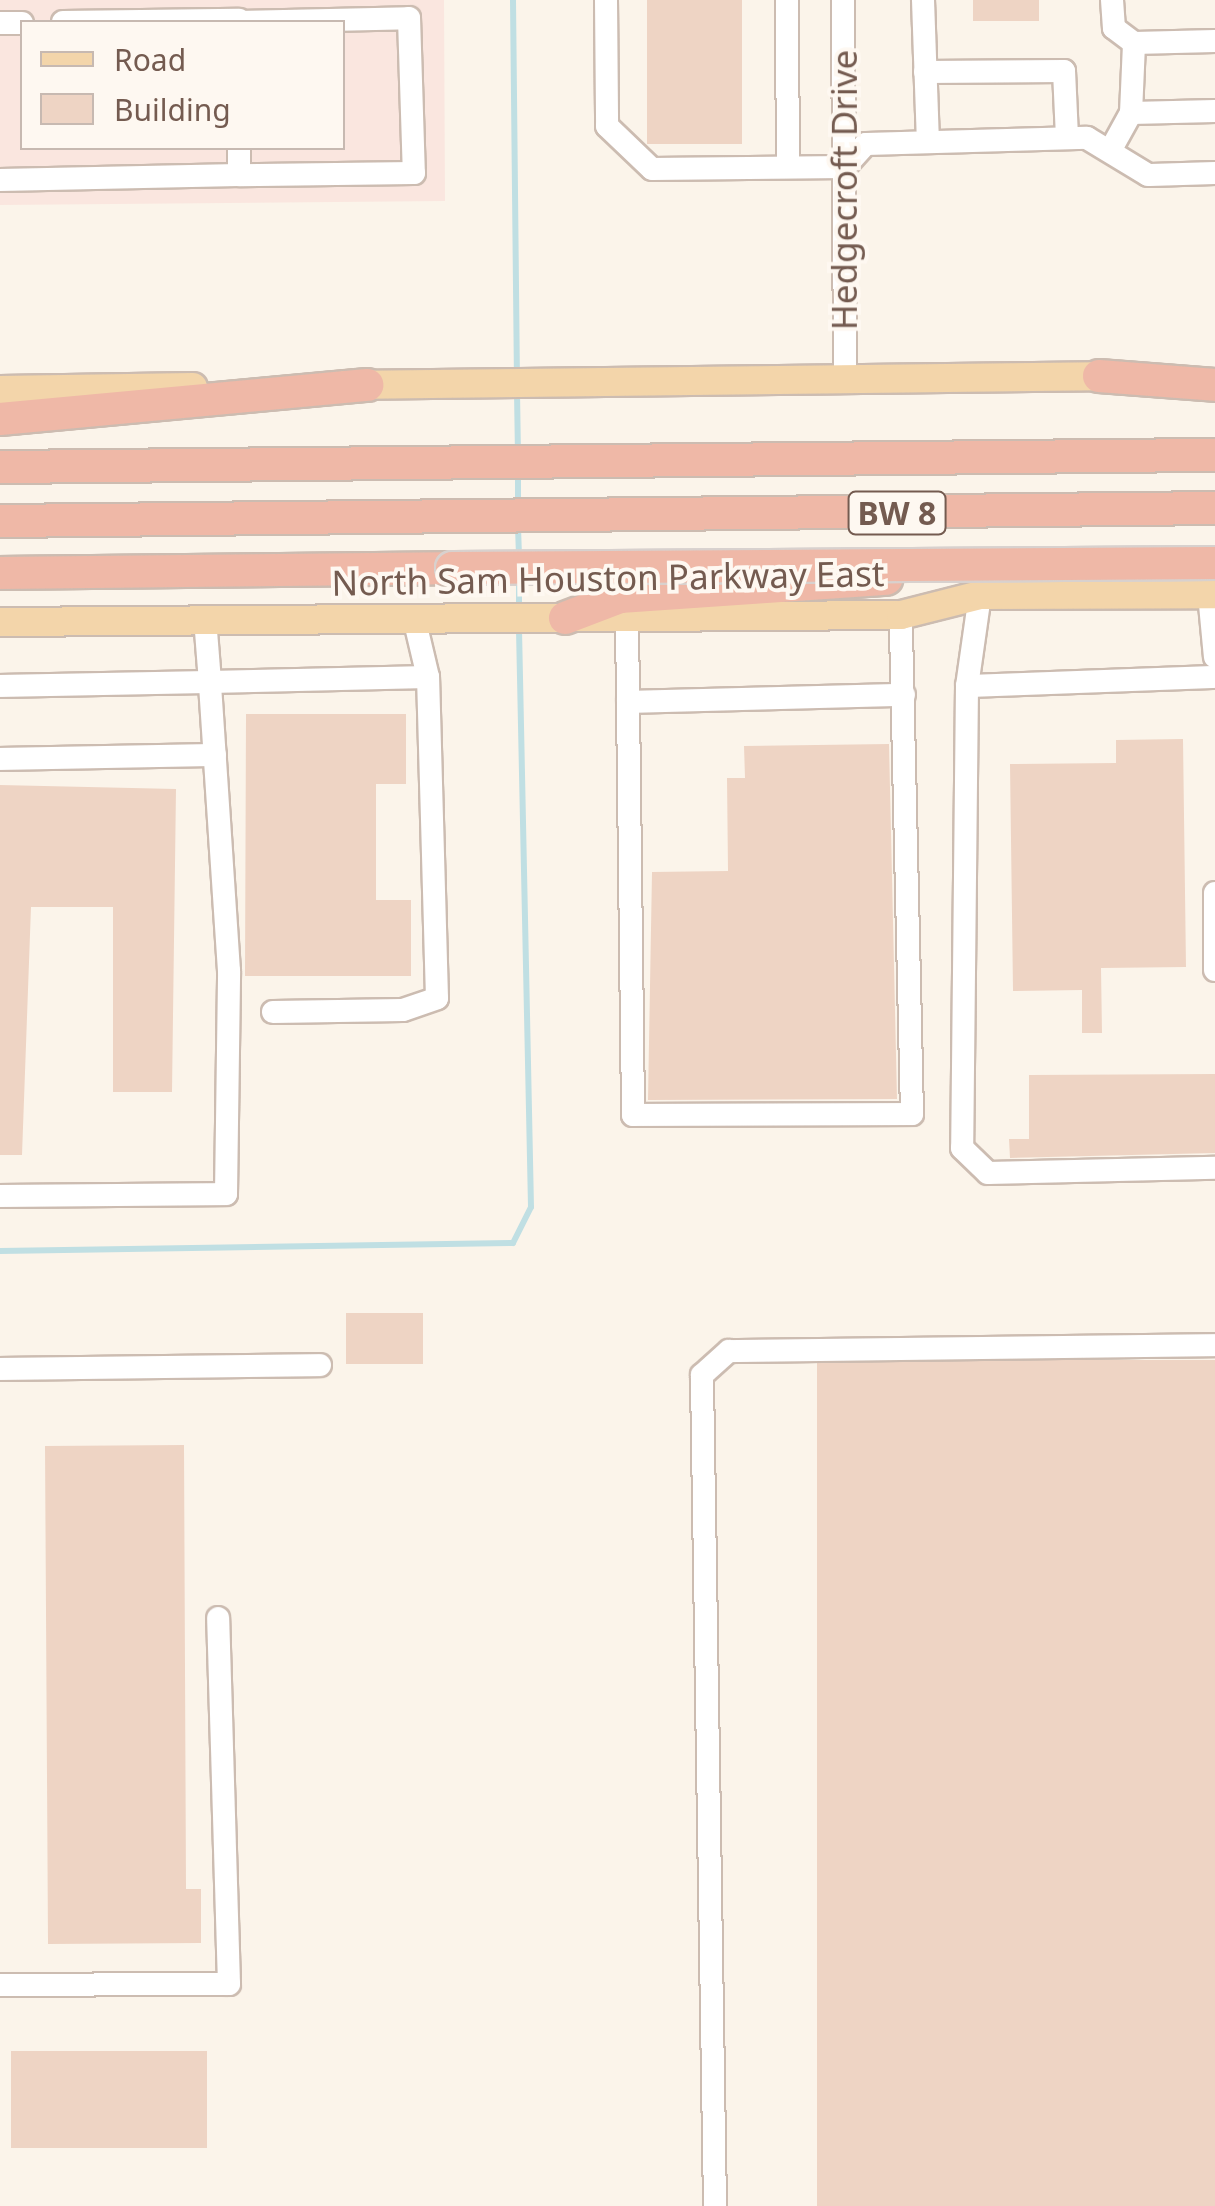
<!DOCTYPE html>
<html>
<head>
<meta charset="utf-8">
<style>
	body { margin:0 }
	#map { position:relative; width:1215px; height:2206px; overflow:hidden; background:#fbf4ea; font-family:"Noto Sans",sans-serif }
	div>[style] { position:absolute }
	[style*='--x'] { left:calc(var(--x)*1px); top:calc(var(--y)*1px); width:calc(var(--w)*1px); rotate:calc(var(--a)*1deg) }
	.commercial>* { inset:0; background:#fae6df }
	.stream>* { height:6px; margin:-3px; padding:0 3px; transform-origin:3px; border-radius:3px; background:#c0dfe3 }
	.building>* { inset:0; background:#eed4c4; transform-origin:0 0 }
	.roads { filter:drop-shadow(2px 0 #ccbcb1) drop-shadow(-2px 0 #ccbcb1) drop-shadow(0 2px #ccbcb1) drop-shadow(0 -2px #ccbcb1) }
	.minor>* { height:22px; margin:-11px; padding:0 11px; transform-origin:11px; border-radius:11px; background:#fff }
	.major>* { height:28px; margin:-14px; padding:0 14px; transform-origin:14px; border-radius:14px; background:#f3d5aa }
	.highway>* { height:32px; margin:-16px; padding:0 16px; transform-origin:16px; border-radius:16px; background:#efb8a7 }
	.bridges { filter:drop-shadow(2px 0 #d8d1ce) drop-shadow(-2px 0 #d8d1ce) drop-shadow(0 2px #d8d1ce) drop-shadow(0 -2px #d8d1ce) }
	.highway-bridge>* { height:32px; margin:-16px; padding:0 16px; transform-origin:16px; border-radius:16px; background:#efb8a7 }
	span { translate:-50% -50%; white-space:nowrap; text-align:center; line-height:1.15; -webkit-text-stroke:8px #fef8f1; paint-order:stroke }
	.shield-label span { padding:2px 8px; background:#fef8f1; border:2px solid; border-radius:8px; -webkit-text-stroke-width:0 }
	.shield-label { font-size:32px; color:#745b50; font-weight:700 }
	.street-label { font-size:35px; color:#745b50 }
	.legend { position:absolute; left:20px; top:20px; width:325px; height:130px; box-sizing:border-box; background:#fef8f1; border:2px solid #c7b9b1; margin:0; padding:12px 18px; list-style:none; font-size:30px; color:#745b50 }
	.legend li { display:flex; align-items:center; gap:20px; height:50px }
	.legend b { width:50px; border:2px solid #c7b9b1 }
</style>
</head>
<body>
<div id="map">
	<div class="commercial">
		<i style="clip-path:polygon(evenodd,0 0,444px 0,445px 201px,0 205px,0 0,22px 22px,342px 22px,342px 148px,22px 148px,22px 22px)"></i>
	</div>
	<div class="stream">
		<i style="--x:513;--y:0;--w:374;--a:89.4"></i>
		<i style="--x:517;--y:392;--w:62;--a:89.1"></i>
		<i style="--x:518;--y:472;--w:32;--a:90"></i>
		<i style="--x:518;--y:527;--w:32;--a:88"></i>
		<i style="--x:519;--y:577;--w:32;--a:90"></i>
		<i style="--x:0;--y:1251;--w:513;--a:-0.89"></i>
		<i style="--x:513;--y:1243;--w:40;--a:-63.4"></i>
		<i style="--x:531;--y:1207;--w:580;--a:-91.19"></i>
	</div>
	<div class="building">
		<i style="left:647px;top:0;width:95px;height:144px"></i>
		<i style="left:973px;top:0;width:66px;height:21px"></i>
		<i style="clip-path:polygon(246px 714px,406px 714px,406px 784px,376px 784px,376px 900px,411px 900px,411px 976px,245px 976px)"></i>
		<i style="clip-path:polygon(1183px 739px,1186px 967px,1101px 968px,1102px 1033px,1082px 1033px,1082px 990px,1013px 991px,1010px 764px,1116px 763px,1116px 740px)"></i>
		<i style="clip-path:polygon(889px 744px,897px 1099px,648px 1100px,652px 872px,728px 871px,727px 778px,745px 778px,744px 746px)"></i>
		<i style="clip-path:polygon(0 785px,176px 789px,172px 1092px,113px 1092px,113px 907px,31px 907px,22px 1155px,0 1155px)"></i>
		<i style="clip-path:polygon(1215px 1074px,1215px 1153px,1010px 1158px,1009px 1139px,1029px 1139px,1029px 1075px)"></i>
		<i style="left:346px;top:1313px;width:77px;height:51px"></i>
		<i style="left:1215px;top:1360px;width:846px;height:398px;rotate:90deg"></i>
		<i style="clip-path:polygon(184px 1445px,186px 1889px,201px 1889px,201px 1943px,48px 1944px,45px 1446px)"></i>
		<i style="left:207px;top:2051px;width:97px;height:196px;rotate:90deg"></i>
	</div>
	<div class="roads">
		<div class="minor">
			<i style="--x:606;--y:0;--w:126;--a:89.5"></i>
			<i style="--x:607;--y:126;--w:62;--a:43.7"></i>
			<i style="--x:652;--y:169;--w:193;--a:-0.6"></i>
			<i style="--x:845;--y:167;--w:31;--a:-48"></i>
			<i style="--x:866;--y:144;--w:221;--a:-1.6"></i>
			<i style="--x:1087;--y:138;--w:71;--a:31.2"></i>
			<i style="--x:1148;--y:175;--w:67;--a:-1.7"></i>
			<i style="--x:787;--y:0;--w:167;--a:89.7"></i>
			<i style="--x:843;--y:0;--w:379;--a:89.7"></i>
			<i style="--x:923;--y:0;--w:142;--a:88"></i>
			<i style="--x:1112;--y:0;--w:28;--a:86"></i>
			<i style="--x:1114;--y:28;--w:25;--a:37"></i>
			<i style="--x:1134;--y:43;--w:81;--a:-1.4"></i>
			<i style="--x:63;--y:22;--w:176;--a:-0.7"></i>
			<i style="--x:239;--y:22;--w:170;--a:-1.3"></i>
			<i style="--x:409;--y:18;--w:155;--a:88.2"></i>
			<i style="--x:414;--y:173;--w:175;--a:179.3"></i>
			<i style="--x:239;--y:175;--w:27;--a:-90"></i>
			<i style="--x:0;--y:23;--w:22;--a:0"></i>
			<i style="--x:925;--y:72;--w:139;--a:-0.4"></i>
			<i style="--x:1064;--y:71;--w:67;--a:87.4"></i>
			<i style="--x:1131;--y:113;--w:84;--a:-1.4"></i>
			<i style="--x:1110;--y:151;--w:43;--a:-61.1"></i>
			<i style="--x:1131;--y:113;--w:70;--a:-87.5"></i>
			<i style="--x:0;--y:180;--w:239;--a:-1.2"></i>
			<i style="--x:1209;--y:594;--w:63;--a:84.6"></i>
			<i style="--x:980;--y:595;--w:92;--a:98.1"></i>
			<i style="--x:967;--y:686;--w:462;--a:90.6"></i>
			<i style="--x:962;--y:1148;--w:36;--a:44"></i>
			<i style="--x:988;--y:1173;--w:227;--a:-1.3"></i>
			<i style="--x:627;--y:620;--w:495;--a:89.3"></i>
			<i style="--x:633;--y:1115;--w:279;--a:-0.2"></i>
			<i style="--x:912;--y:1114;--w:499;--a:-91.3"></i>
			<i style="--x:0;--y:686;--w:210;--a:-1.1"></i>
			<i style="--x:210;--y:682;--w:63;--a:-94.5"></i>
			<i style="--x:967;--y:686;--w:248;--a:-2.1"></i>
			<i style="--x:628;--y:702;--w:276;--a:-1.5"></i>
			<i style="--x:0;--y:759;--w:215;--a:-1.1"></i>
			<i style="--x:1215;--y:893;--w:77;--a:90"></i>
			<i style="--x:273;--y:1012;--w:130;--a:-0.9"></i>
			<i style="--x:403;--y:1010;--w:36;--a:-19"></i>
			<i style="--x:437;--y:998;--w:321;--a:-91.6"></i>
			<i style="--x:428;--y:677;--w:57;--a:-103.3"></i>
			<i style="--x:0;--y:1196;--w:226;--a:-0.5"></i>
			<i style="--x:226;--y:1194;--w:223;--a:-89.2"></i>
			<i style="--x:229;--y:971;--w:290;--a:-93.8"></i>
			<i style="--x:210;--y:682;--w:218;--a:-1.3"></i>
			<i style="--x:0;--y:1369;--w:320;--a:-0.7"></i>
			<i style="--x:0;--y:1985;--w:229;--a:-0.3"></i>
			<i style="--x:229;--y:1984;--w:366;--a:-91.7"></i>
			<i style="--x:715;--y:2206;--w:831;--a:-90.9"></i>
			<i style="--x:702;--y:1375;--w:36;--a:-42"></i>
			<i style="--x:729;--y:1351;--w:486;--a:-0.7"></i>
		</div>
		<div class="major">
			<i style="--x:346;--y:385;--w:772;--a:-0.67"></i>
			<i style="--x:0;--y:390;--w:193;--a:-0.9"></i>
			<i style="--x:0;--y:622;--w:901;--a:-0.45"></i>
			<i style="--x:901;--y:615;--w:81;--a:-14.2"></i>
			<i style="--x:980;--y:595;--w:235;--a:-0.2"></i>
		</div>
		<div class="highway">
			<i style="--x:1099;--y:376;--w:116;--a:4.4"></i>
			<i style="--x:0;--y:419;--w:369;--a:-5.3"></i>
			<i style="--x:0;--y:467;--w:1215;--a:-0.57"></i>
			<i style="--x:0;--y:521;--w:1215;--a:-0.61"></i>
			<i style="--x:0;--y:573;--w:452;--a:-0.6"></i>
			<i style="--x:565;--y:618;--w:59;--a:-20.9"></i>
			<i style="--x:620;--y:597;--w:267;--a:-3.9"></i>
		</div>
	</div>
	<div class="bridges">
		<div class="highway-bridge">
			<i style="--x:452;--y:568;--w:763;--a:-0.38"></i>
		</div>
	</div>
	<div class="shield-label">
		<span style="left:897px;top:513px">BW 8</span>
	</div>
	<div class="street-label">
		<span style="left:844px;top:190px;rotate:-90deg">Hedgecroft Drive</span>
		<span style="left:608px;top:578px;rotate:-1deg">North Sam Houston Parkway East</span>
	</div>
	<ul class="legend">
	<li><b style="height:12px;background:#f3d5aa"></b>Road</li>
	<li><b style="height:28px;background:#eed4c4"></b>Building</li>
	</ul>
</div>
</body>
</html>
